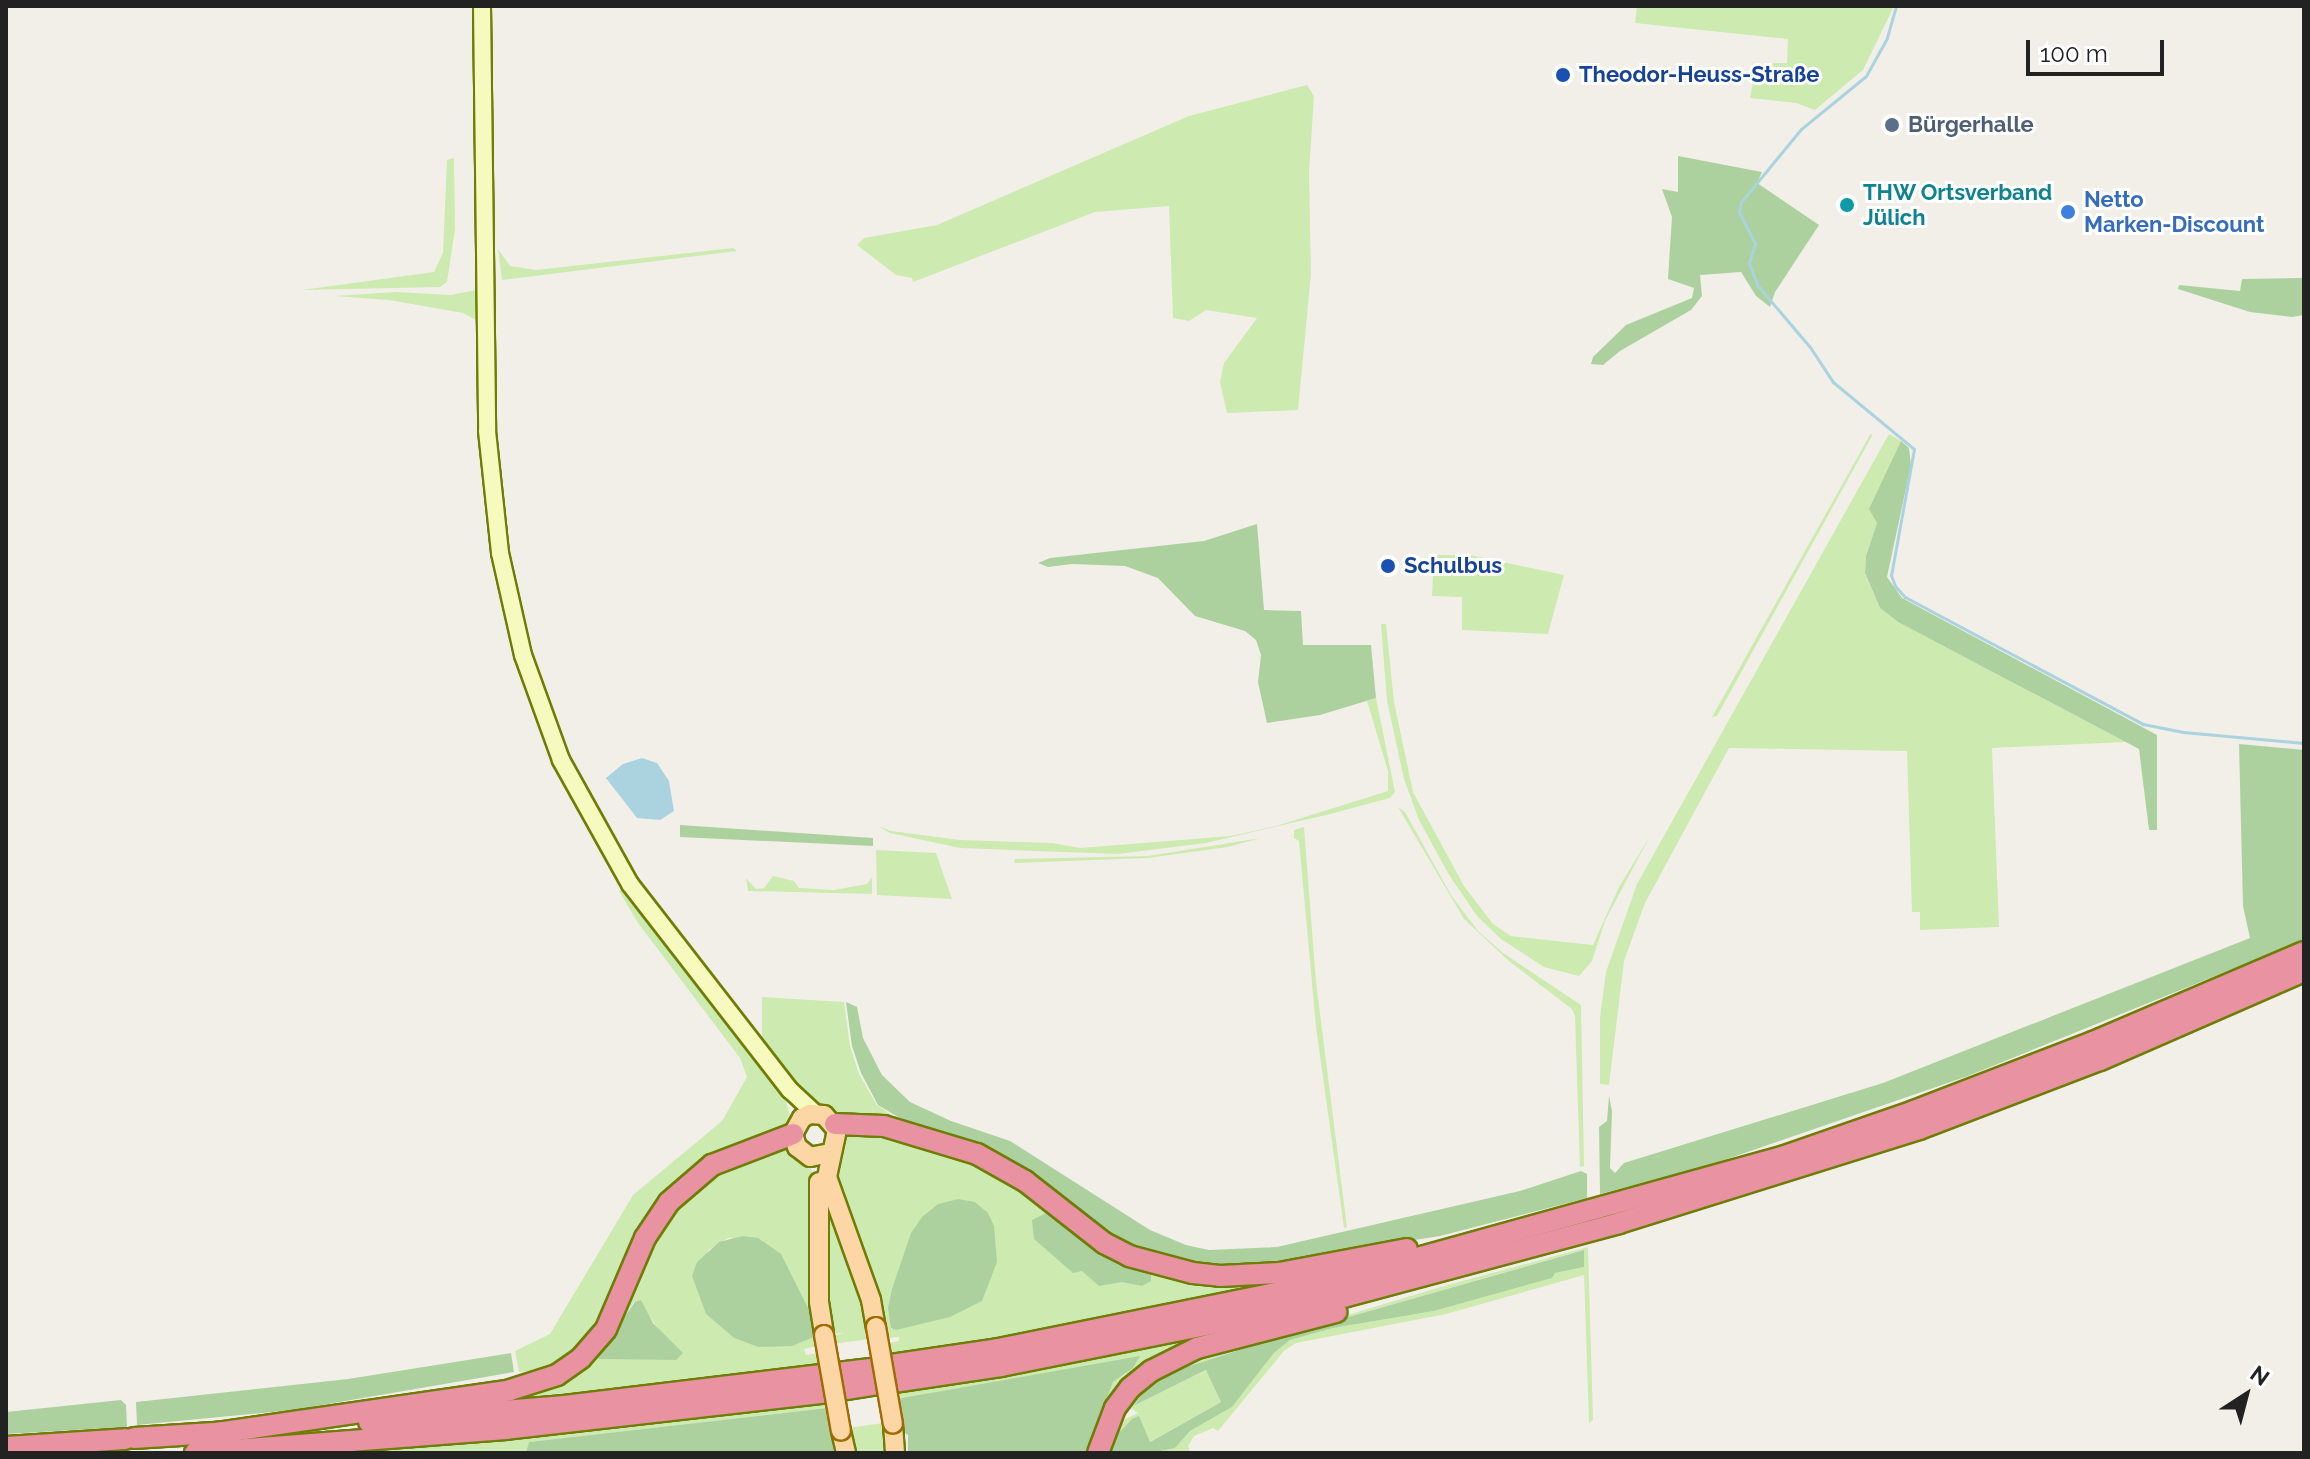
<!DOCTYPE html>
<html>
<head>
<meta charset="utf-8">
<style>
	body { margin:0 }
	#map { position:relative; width:2310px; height:1459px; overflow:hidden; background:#f2efe9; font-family:Raleway,sans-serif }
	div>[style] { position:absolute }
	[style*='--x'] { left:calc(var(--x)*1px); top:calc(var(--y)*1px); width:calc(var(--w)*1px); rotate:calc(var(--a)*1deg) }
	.grass>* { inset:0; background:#cdebb0 }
	.forest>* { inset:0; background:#add19e }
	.water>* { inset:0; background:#aad3df }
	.stream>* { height:3px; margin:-1.5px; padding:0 1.5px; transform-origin:1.5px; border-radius:1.5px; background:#aad3df }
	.roads { filter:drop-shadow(2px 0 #707d05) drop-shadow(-2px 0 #707d05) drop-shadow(0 2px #707d05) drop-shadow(0 -2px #707d05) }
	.secondary>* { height:16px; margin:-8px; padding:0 8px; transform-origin:8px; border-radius:8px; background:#f7fabf }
	.primary>* { height:18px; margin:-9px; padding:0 9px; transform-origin:9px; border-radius:9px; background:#fcd6a4 }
	.highway>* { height:20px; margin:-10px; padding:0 10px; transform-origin:10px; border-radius:10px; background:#e892a2 }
	.bridges { filter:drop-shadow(2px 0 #a06b00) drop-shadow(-2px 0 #a06b00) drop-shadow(0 2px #a06b00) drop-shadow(0 -2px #a06b00) }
	.primary-bridge>* { height:18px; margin:-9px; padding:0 9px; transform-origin:9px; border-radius:9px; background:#fcd6a4 }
	.dots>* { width:22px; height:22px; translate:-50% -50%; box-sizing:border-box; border:4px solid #fff; border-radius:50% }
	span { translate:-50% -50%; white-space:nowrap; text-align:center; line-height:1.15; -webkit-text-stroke:6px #fff; paint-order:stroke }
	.transit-label { font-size:22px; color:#164399; font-weight:700 }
	.left { translate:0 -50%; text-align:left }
	.service-label { font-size:22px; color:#4e5e75; font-weight:700 }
	.culture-label { font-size:22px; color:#0d838f; font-weight:700 }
	.shop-label { font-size:22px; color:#366cbe; font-weight:700 }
	.frame { position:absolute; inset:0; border:8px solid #222; pointer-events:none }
	.north { position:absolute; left:2206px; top:1355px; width:80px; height:80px; -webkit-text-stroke:6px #fff; paint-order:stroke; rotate:36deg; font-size:22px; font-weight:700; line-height:32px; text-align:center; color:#222 }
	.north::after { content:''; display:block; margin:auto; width:28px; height:36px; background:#222; clip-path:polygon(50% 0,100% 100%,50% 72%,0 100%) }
	.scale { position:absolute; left:2026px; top:40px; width:138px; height:36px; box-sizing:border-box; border:4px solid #222; border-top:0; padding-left:10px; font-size:24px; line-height:28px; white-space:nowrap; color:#222; -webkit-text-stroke:6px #fff; paint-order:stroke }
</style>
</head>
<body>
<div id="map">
	<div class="grass">
		<i style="clip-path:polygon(1637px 6px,1894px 6px,1863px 70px,1815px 110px,1796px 103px,1750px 98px,1757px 63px,1787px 63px,1788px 39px,1635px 23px)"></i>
		<i style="clip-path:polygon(1307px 85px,1314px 96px,1309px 173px,1311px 274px,1298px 410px,1227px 413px,1220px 382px,1224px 363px,1257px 318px,1206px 310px,1189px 321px,1173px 318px,1169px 206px,1095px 212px,913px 282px,912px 278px,896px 275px,857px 245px,864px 238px,937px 225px,1189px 116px)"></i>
		<i style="clip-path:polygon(454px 158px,455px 229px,447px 282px,440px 287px,302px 290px,434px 272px,443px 253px,447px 160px)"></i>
		<i style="clip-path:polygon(733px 248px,737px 251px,502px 280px,498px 249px,510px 266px,536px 270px)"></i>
		<i style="clip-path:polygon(476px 290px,476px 320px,463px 313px,389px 300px,334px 296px,396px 292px,451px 295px)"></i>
		<i style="clip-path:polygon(1871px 433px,1872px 436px,1742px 671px,1717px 716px,1712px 717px)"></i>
		<i style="clip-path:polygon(1889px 434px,1901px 441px,1870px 509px,1877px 523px,1866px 556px,1865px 574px,1880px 608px,1898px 622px,2126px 742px,1992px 748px,1999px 927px,1920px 930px,1920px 912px,1912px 912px,1907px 751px,1729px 748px,1645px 903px,1624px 961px,1609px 1085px,1600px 1084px,1600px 1017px,1606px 972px,1637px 884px)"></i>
		<i style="clip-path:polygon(1434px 555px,1470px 555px,1564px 575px,1548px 634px,1462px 630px,1462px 597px,1432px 596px)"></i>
		<i style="clip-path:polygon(1381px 624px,1386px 624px,1394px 702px,1413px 792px,1464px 886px,1493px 924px,1511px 936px,1593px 945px,1619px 887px,1650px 836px,1605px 921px,1592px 961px,1579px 976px,1544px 967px,1501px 939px,1477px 916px,1449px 875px,1419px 820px,1404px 779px,1387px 701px)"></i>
		<i style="clip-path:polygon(1376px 698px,1395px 792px,1390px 798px,1326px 815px,1206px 843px,1118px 854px,960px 848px,890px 833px,878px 826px,891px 831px,960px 840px,1052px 843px,1080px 848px,1231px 836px,1276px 826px,1388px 791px,1388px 771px,1367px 701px)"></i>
		<i style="clip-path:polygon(1398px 807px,1405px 812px,1451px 895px,1478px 931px,1503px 953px,1581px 1005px,1584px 1166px,1580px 1167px,1575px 1016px,1572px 1009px,1509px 961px,1464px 919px)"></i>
		<i style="clip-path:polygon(1304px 827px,1316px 982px,1347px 1227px,1344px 1228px,1316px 1027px,1299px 841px,1294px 838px,1294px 830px)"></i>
		<i style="clip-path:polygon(1261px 838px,1228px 847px,1148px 858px,1014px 863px,1015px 859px,1148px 856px)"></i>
		<i style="clip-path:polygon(876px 850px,936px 853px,952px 899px,877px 895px)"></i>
		<i style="clip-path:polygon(773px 876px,794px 881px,799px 888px,834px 890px,867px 884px,872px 877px,872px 894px,748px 891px,746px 878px,756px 889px,764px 888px)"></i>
		<i style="clip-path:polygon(625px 888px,784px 1094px,791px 1120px,786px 1130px,681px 1183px,598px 1334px,553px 1368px,519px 1372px,515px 1351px,550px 1334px,633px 1195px,722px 1121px,747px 1077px,740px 1058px,638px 923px,619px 891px)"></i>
		<i style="clip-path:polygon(762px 997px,844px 1002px,850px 1046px,859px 1074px,877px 1105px,897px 1119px,932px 1133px,842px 1119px,812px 1105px,762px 1040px)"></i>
		<i style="clip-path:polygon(854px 1129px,975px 1156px,1081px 1233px,1311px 1275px,1197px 1301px,890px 1356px,887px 1343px,899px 1341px,899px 1337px,887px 1338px,838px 1208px,833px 1160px,844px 1130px)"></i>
		<i style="clip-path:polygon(evenodd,787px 1142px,810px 1166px,815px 1179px,817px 1346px,804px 1349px,806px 1355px,817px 1353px,819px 1366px,482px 1404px,572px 1369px,646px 1245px,696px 1181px,787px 1142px,730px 1237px,803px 1298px,807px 1312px,802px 1339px,796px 1344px,758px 1347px,734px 1338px,706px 1314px,708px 1250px,730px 1237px,787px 1142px,634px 1302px,645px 1310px,663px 1335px,612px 1334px,634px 1302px)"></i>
		<i style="clip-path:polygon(823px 1180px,863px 1294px,870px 1339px,832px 1344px,831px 1336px,845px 1333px,828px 1334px)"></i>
		<i style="clip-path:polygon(1588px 1247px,1593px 1420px,1589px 1423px,1584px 1275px,1446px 1314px,1296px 1343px,1284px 1351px,1218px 1431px,1213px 1428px,1194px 1436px,1188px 1446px,1190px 1451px,1151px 1453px,1175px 1448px,1190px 1431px,1232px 1407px,1274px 1353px,1290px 1340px,1333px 1328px,1434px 1311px,1551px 1278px,1555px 1273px,1584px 1267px,1583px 1250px,1292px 1333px,1171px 1372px,1143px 1391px,1136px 1404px,1207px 1370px,1221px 1402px,1149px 1442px,1114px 1443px,1111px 1453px,1104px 1453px,1115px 1424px,1138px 1413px,1128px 1406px,1141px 1386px,1176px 1367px,1437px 1288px)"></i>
		<i style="clip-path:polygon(1227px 1333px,1145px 1370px,1094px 1453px,1086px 1453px,1103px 1405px,1113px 1382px,1127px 1373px,897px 1399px,896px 1393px)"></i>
		<i style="clip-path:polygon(826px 1403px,827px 1408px,530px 1442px,526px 1453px,341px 1452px,601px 1430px)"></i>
		<i style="clip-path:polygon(884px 1423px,891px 1453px,850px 1453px,847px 1428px)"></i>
	</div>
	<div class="forest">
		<i style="clip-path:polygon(1678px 156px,1762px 172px,1757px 183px,1819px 225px,1775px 292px,1770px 307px,1756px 296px,1741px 272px,1700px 275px,1702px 296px,1691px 310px,1620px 351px,1603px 365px,1591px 364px,1593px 357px,1626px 325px,1692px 298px,1694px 288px,1668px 279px,1672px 217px,1662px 189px,1678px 192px)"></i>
		<i style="clip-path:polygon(2304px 278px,2304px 315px,2292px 317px,2250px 312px,2178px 289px,2179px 285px,2240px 291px,2242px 279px)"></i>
		<i style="clip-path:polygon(1901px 441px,1909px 448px,1911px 465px,1887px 577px,1902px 598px,2157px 735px,2157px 830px,2149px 830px,2139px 749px,1898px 622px,1880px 608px,1865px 573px,1866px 556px,1877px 523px,1869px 509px)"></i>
		<i style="clip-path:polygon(1257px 524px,1264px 610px,1301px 611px,1303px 645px,1371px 645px,1376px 698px,1320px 715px,1267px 723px,1258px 682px,1261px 655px,1256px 640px,1245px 631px,1195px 616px,1158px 578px,1125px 566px,1072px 564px,1048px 567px,1038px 563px,1050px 558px,1204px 541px)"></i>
		<i style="clip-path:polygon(2239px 744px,2304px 750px,2304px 940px,1968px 1076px,1707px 1166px,1600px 1194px,1599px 1127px,1607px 1121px,1609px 1096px,1612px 1111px,1610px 1168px,1615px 1173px,1624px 1163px,1883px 1083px,2250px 938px,2243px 906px)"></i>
		<i style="clip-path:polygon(680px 825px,873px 838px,873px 846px,680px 837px)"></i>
		<i style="clip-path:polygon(846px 1002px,857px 1007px,863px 1038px,882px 1075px,910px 1102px,951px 1121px,1010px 1141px,1150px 1230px,1186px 1245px,1209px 1250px,1277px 1247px,1520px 1191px,1581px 1171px,1587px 1174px,1587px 1198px,1440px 1236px,1234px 1268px,1202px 1266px,1129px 1247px,1056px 1198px,1025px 1167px,898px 1117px,878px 1105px,861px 1073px,852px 1046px)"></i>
		<i style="clip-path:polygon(958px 1199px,975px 1202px,988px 1213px,994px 1226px,997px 1262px,982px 1301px,950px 1317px,896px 1330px,891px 1328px,888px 1308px,892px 1289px,911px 1233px,922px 1217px,938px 1204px)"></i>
		<i style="clip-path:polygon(1046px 1213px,1081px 1240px,1151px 1272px,1151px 1281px,1142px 1286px,1122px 1282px,1099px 1286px,1082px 1271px,1073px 1273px,1034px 1239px,1032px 1220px)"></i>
		<i style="clip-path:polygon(743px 1236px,758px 1238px,781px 1254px,810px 1312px,814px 1337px,792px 1346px,758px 1347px,734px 1338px,706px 1314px,692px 1276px,697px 1262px,719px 1242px)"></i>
		<i style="clip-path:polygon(1584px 1250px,1584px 1267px,1555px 1273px,1552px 1278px,1434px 1311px,1333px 1328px,1290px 1340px,1274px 1353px,1232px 1407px,1190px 1431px,1175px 1448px,1151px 1453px,1111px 1453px,1119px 1433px,1132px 1419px,1139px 1416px,1150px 1442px,1221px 1402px,1206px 1370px,1135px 1405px,1143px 1391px,1171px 1372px,1292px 1333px)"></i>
		<i style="clip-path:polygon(641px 1300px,653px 1323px,683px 1353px,676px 1360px,599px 1359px,597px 1354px,612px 1334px,635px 1302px)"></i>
		<i style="clip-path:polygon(511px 1353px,514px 1372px,293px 1410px,137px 1425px,136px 1402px,348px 1379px)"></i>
		<i style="clip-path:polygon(1140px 1356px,1133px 1368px,1113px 1382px,1086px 1453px,908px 1453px,908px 1435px,903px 1432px,897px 1399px)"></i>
		<i style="clip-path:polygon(121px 1400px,126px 1405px,127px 1427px,6px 1434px,6px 1412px)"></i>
		<i style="clip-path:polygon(827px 1408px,834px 1453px,526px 1453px,529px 1442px)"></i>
	</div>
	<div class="water">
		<i style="clip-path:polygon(642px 758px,657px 763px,669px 781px,674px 811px,660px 820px,637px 818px,606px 778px,623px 764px)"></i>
	</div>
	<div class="stream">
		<i style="--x:1896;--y:6;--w:33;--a:106"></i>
		<i style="--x:1887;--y:38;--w:43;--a:118.9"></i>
		<i style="--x:1866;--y:76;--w:84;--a:140.8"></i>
		<i style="--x:1801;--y:129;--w:94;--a:129.4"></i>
		<i style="--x:1741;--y:202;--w:10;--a:101"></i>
		<i style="--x:1739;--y:212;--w:36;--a:63"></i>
		<i style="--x:1755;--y:244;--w:20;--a:108"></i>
		<i style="--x:1749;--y:263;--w:25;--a:69"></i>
		<i style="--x:1758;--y:286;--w:80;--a:49.6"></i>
		<i style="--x:1810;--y:347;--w:42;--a:56.7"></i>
		<i style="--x:1833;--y:382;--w:105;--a:39.6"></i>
		<i style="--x:1914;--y:449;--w:128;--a:100.3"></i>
		<i style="--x:1891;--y:575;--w:12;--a:70"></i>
		<i style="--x:1895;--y:586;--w:15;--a:48"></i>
		<i style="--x:1905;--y:597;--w:270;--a:28.1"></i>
		<i style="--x:2143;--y:724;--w:41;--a:11.3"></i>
		<i style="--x:2183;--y:732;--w:121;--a:5.2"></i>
	</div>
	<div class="roads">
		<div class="secondary">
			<i style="--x:482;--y:6;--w:425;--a:89.3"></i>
			<i style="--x:487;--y:431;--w:123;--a:83.9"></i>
			<i style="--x:500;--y:553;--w:105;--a:77.3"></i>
			<i style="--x:523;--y:655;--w:112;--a:70.1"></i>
			<i style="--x:561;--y:760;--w:142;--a:60.9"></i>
			<i style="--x:630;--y:884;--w:261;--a:52.2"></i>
			<i style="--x:790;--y:1090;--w:34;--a:43"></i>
		</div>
		<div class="primary">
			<i style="--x:830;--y:1153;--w:20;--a:169"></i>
			<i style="--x:810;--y:1157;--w:16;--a:-142"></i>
			<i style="--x:797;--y:1147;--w:14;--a:-107"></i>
			<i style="--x:793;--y:1134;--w:18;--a:-61"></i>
			<i style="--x:802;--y:1118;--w:9;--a:-27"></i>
			<i style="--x:810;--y:1114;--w:14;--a:4"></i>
			<i style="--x:824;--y:1115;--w:20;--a:49"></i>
			<i style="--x:837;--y:1130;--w:48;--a:102"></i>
			<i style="--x:827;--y:1177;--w:131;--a:70.3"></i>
			<i style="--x:871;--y:1300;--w:27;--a:80"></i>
			<i style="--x:819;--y:1182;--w:120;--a:90"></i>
			<i style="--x:819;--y:1302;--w:33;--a:81"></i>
			<i style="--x:893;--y:1424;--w:29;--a:86"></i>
			<i style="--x:841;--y:1431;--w:23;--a:77"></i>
		</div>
		<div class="highway">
			<i style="--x:835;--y:1124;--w:49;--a:2.3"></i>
			<i style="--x:884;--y:1126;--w:97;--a:16.8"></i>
			<i style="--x:977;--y:1154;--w:55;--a:29.4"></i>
			<i style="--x:1025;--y:1181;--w:100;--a:38.1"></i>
			<i style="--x:1104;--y:1243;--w:28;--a:27"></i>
			<i style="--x:1129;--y:1256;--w:66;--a:14.9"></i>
			<i style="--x:1193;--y:1273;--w:27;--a:6"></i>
			<i style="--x:1220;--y:1276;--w:59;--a:-2.9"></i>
			<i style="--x:1279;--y:1273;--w:130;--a:-10.6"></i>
			<i style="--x:891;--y:1365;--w:108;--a:-8.5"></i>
			<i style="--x:998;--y:1349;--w:340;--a:-11.4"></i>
			<i style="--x:1331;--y:1282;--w:471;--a:-15.5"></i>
			<i style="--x:1785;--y:1156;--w:137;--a:-19.2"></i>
			<i style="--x:1914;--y:1111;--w:192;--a:-21.1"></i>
			<i style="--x:2093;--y:1042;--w:229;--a:-23.1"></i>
			<i style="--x:837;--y:1373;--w:38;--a:-7"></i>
			<i style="--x:894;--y:1382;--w:108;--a:-8.5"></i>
			<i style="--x:1001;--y:1366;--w:342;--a:-11.3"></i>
			<i style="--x:1336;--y:1299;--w:293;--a:-15"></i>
			<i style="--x:1619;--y:1223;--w:314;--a:-17.4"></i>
			<i style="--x:1919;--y:1129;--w:194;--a:-20.9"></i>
			<i style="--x:2100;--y:1060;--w:223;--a:-23.6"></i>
			<i style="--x:840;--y:1390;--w:38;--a:-9"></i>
			<i style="--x:369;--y:1422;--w:196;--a:-4.7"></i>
			<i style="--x:564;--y:1406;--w:259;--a:-6.9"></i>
			<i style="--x:217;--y:1433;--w:296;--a:-8.3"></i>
			<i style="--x:510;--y:1390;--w:49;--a:-17.7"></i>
			<i style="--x:557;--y:1375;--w:29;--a:-35"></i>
			<i style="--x:581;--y:1358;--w:38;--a:-49"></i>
			<i style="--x:606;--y:1329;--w:99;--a:-66.8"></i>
			<i style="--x:645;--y:1238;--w:43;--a:-56.3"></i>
			<i style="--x:669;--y:1202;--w:57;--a:-40.7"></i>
			<i style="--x:712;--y:1165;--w:87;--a:-20.9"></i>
			<i style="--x:134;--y:1438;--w:95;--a:-3.6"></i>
			<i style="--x:6;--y:1447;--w:119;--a:-3.8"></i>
			<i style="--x:195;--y:1453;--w:312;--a:-4.4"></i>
			<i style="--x:506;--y:1429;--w:320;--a:-6.5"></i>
			<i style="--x:1098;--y:1453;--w:48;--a:-69.3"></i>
			<i style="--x:1115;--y:1408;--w:25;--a:-53"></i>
			<i style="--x:1130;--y:1388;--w:27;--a:-39"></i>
			<i style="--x:1151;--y:1371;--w:51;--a:-26.6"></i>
			<i style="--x:1197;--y:1348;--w:144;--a:-14.5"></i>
		</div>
	</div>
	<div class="bridges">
		<div class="primary-bridge">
			<i style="--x:876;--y:1327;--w:98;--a:80.1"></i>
			<i style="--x:824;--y:1335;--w:97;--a:80"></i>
		</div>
	</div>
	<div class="dots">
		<i style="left:1563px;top:75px;background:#1a4fb4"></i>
		<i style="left:1892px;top:125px;background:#5c6f8a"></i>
		<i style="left:1847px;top:205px;background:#0f9aa8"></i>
		<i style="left:2068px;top:212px;background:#3f7fe0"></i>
		<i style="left:1388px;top:566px;background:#1a4fb4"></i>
	</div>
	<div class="transit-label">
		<span class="left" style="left:1579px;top:75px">Theodor-Heuss-Straße</span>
		<span class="left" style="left:1404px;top:566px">Schulbus</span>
	</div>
	<div class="service-label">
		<span class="left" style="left:1908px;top:125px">Bürgerhalle</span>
	</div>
	<div class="culture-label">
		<span class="left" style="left:1863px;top:205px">THW Ortsverband<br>Jülich</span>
	</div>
	<div class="shop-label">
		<span class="left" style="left:2084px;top:212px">Netto<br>Marken-Discount</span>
	</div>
	<div class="frame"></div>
	<div class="north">N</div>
	<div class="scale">100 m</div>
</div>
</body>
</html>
